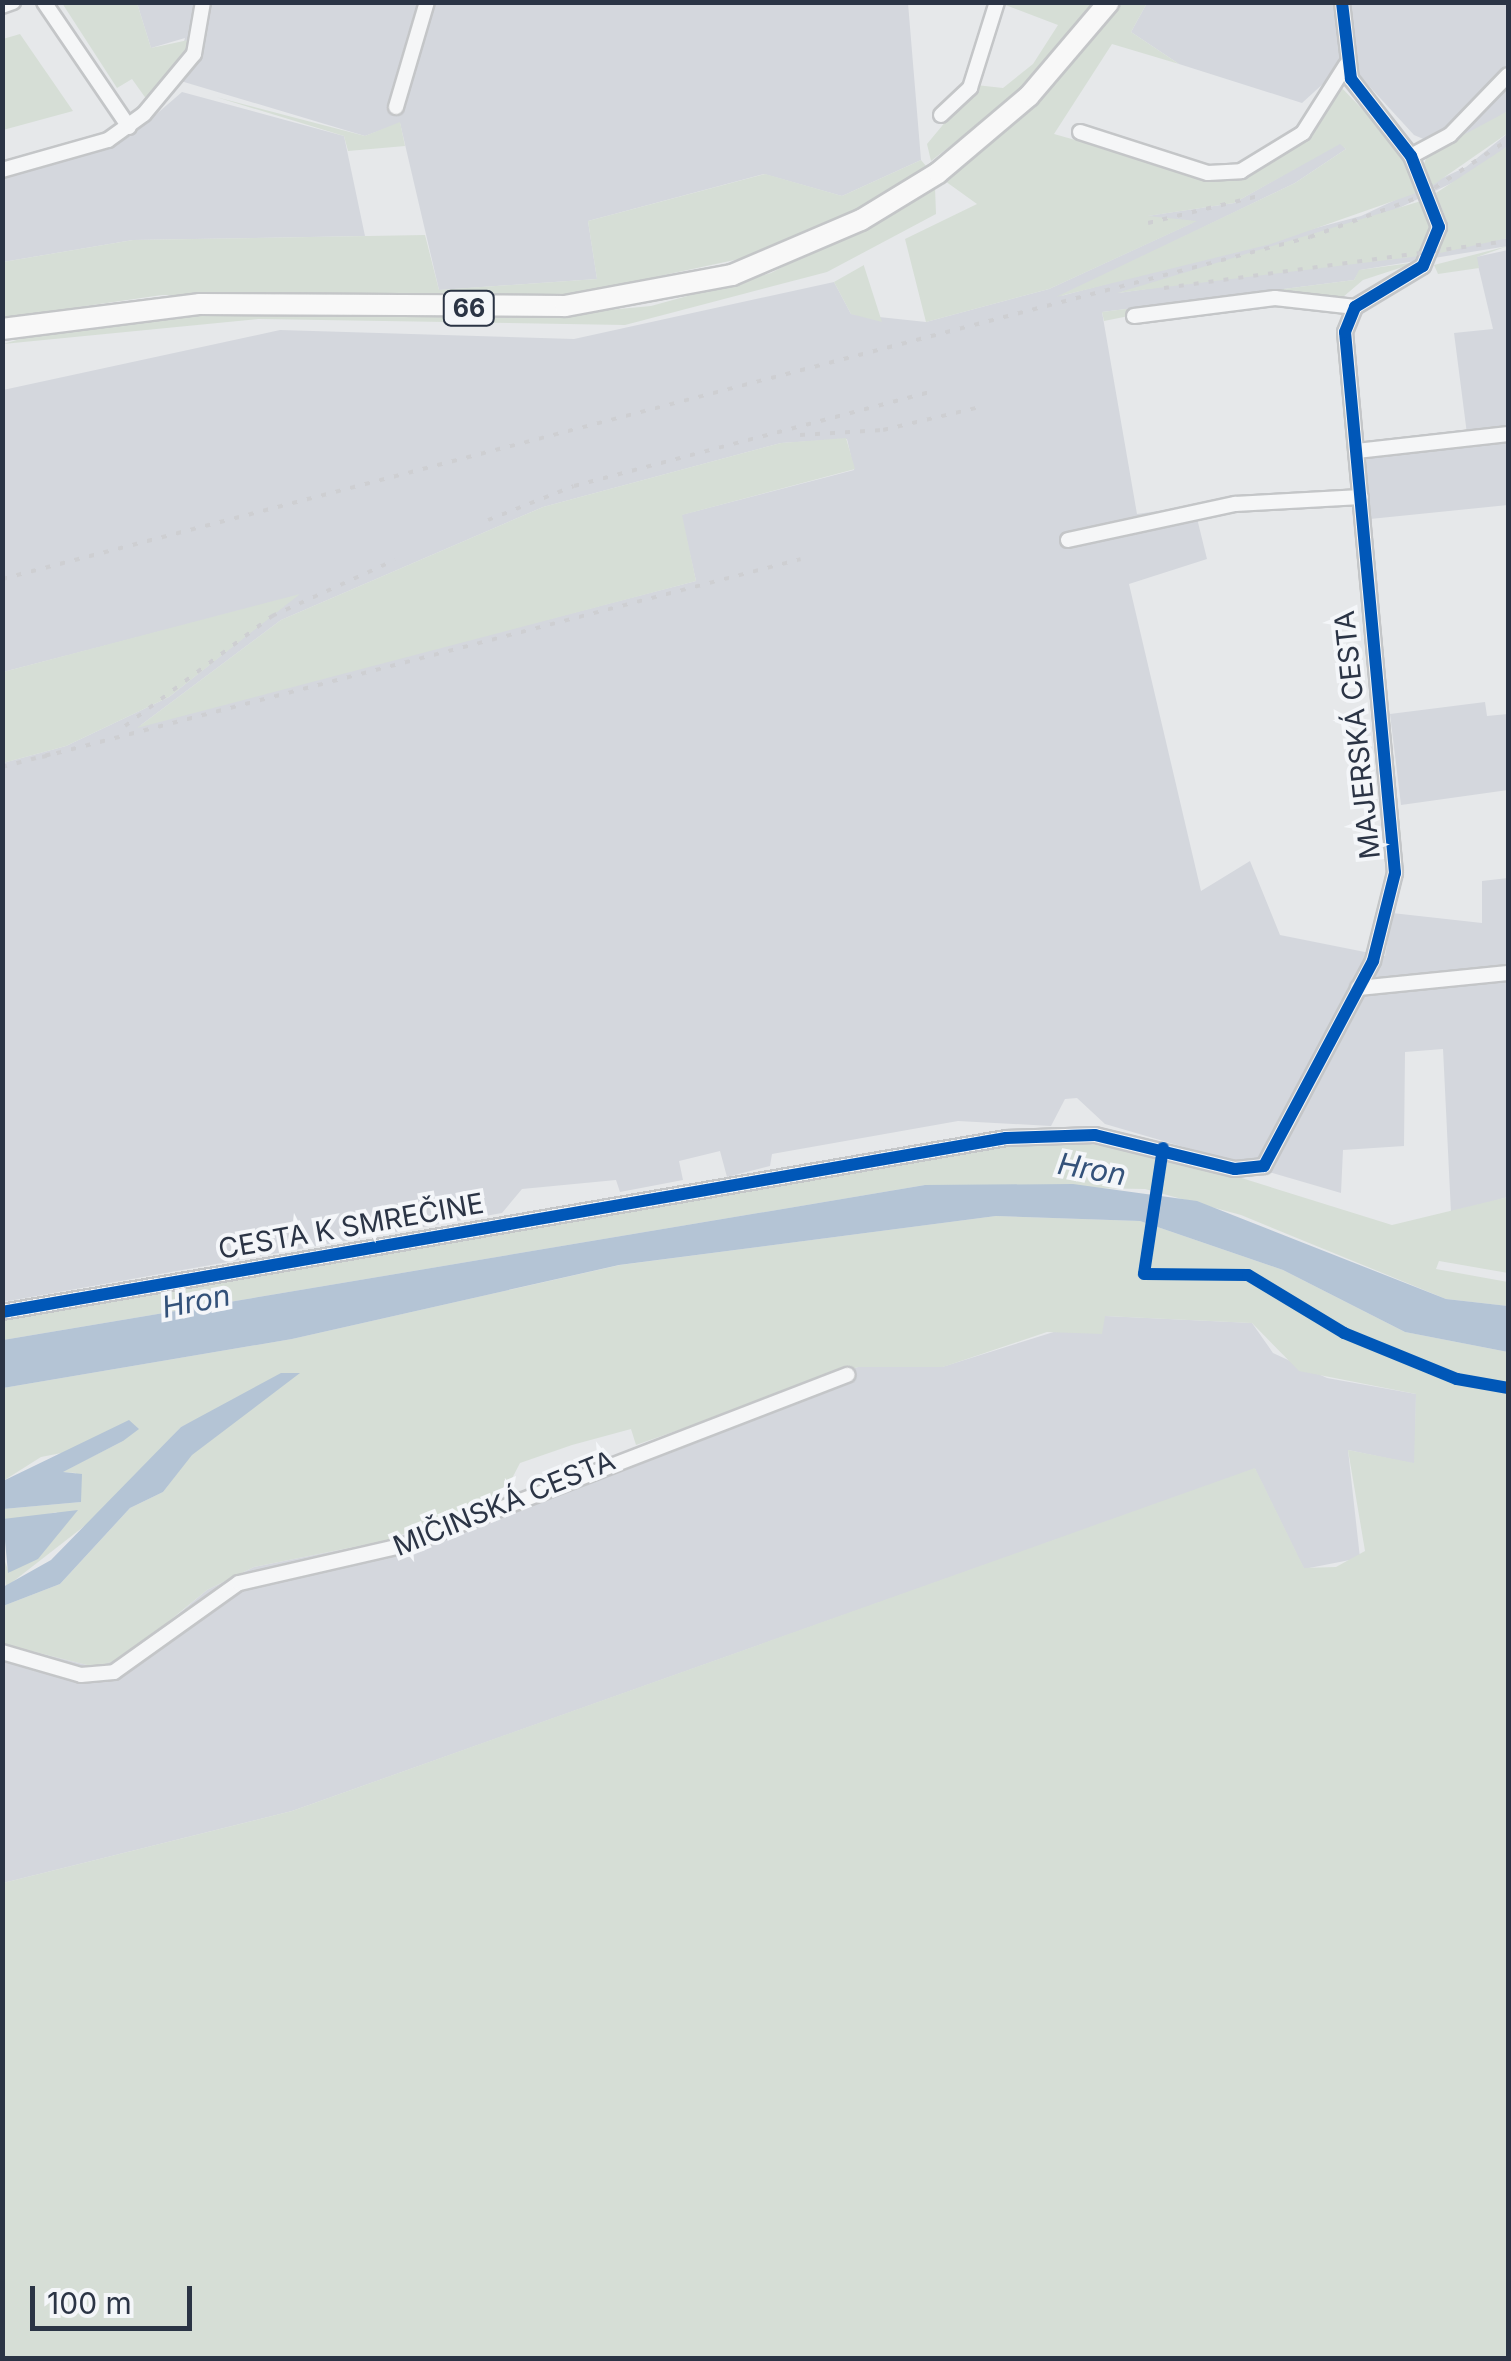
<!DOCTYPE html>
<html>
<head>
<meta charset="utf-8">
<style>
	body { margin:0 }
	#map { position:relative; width:1511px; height:2361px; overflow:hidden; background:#e6e8ea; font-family:Inter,sans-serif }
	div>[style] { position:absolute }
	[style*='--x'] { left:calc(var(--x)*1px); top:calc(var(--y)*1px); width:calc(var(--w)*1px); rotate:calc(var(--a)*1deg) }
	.built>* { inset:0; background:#d4d7dd }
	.green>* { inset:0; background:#d6ded6 }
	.water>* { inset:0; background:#b4c4d5 }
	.roads { filter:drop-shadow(2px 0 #c4c6c8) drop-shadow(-2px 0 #c4c6c8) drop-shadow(0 2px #c4c6c8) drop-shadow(0 -2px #c4c6c8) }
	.street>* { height:14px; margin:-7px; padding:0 7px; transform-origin:7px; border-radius:7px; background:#f5f6f7 }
	.primary>* { height:20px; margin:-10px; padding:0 10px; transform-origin:10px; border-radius:10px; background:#f8f8f8 }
	.rail>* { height:4px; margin-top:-2px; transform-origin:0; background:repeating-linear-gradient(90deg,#cecfd2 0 5px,transparent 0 15px) }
	.cycleway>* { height:12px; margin:-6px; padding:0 6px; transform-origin:6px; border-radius:6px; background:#0057b8 }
	span { translate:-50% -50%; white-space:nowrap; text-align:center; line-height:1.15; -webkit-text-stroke:8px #f4f6f9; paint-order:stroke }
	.shield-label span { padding:2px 8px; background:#f4f6f9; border:2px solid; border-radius:8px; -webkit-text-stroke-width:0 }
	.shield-label { font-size:25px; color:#2b3445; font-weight:700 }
	.street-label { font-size:28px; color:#2b3445 }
	.water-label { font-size:30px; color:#34527a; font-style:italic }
	.frame { position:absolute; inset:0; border:5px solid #2b3445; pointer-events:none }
	.scale { position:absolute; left:30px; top:2286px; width:162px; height:45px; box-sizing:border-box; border:5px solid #2b3445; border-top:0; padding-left:12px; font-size:30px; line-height:35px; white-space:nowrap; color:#2b3445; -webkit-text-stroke:8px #f4f6f9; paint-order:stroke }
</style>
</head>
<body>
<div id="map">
	<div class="built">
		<i style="clip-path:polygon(137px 3px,908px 3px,921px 160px,842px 196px,764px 174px,588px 221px,597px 279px,439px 290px,400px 123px,365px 136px,174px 79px,185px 38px,151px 48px)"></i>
		<i style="clip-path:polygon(1147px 3px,1508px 3px,1508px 111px,1447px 149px,1414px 135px,1347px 62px,1302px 103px,1179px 64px,1131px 32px)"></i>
		<i style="clip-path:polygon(182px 92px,344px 136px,365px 236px,133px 240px,3px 262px,3px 176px,131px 136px)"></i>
		<i style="clip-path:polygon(evenodd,1508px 133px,1508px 146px,1471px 174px,1365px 224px,1118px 293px,1508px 238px,1508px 246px,1360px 270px,1354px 280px,1102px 312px,1137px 514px,1194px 506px,1207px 559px,1129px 584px,1201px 891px,1250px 861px,1280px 935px,1385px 956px,1392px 913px,1482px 923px,1482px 881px,1508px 878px,1508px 1197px,1451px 1213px,1443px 1049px,1405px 1052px,1404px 1146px,1343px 1150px,1341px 1193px,1105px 1124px,1077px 1098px,1065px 1099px,1051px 1126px,958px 1121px,772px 1154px,770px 1166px,727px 1177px,720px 1151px,679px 1161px,683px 1180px,620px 1192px,616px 1180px,522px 1189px,502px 1213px,3px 1302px,3px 763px,66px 746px,169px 697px,296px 596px,3px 672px,3px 390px,280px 330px,574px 339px,834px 282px,851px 314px,926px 322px,1049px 289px,1192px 223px,1148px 226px,1147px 216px,1234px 203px,1340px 143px,1346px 149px,1295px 183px,1061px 296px,1361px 216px,1466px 167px,1508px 133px,847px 439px,854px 470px,681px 515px,696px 581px,141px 725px,281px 620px,543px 507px,781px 443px,847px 439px)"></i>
		<i style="clip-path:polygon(1508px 250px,1508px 505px,1370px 519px,1361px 445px,1467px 434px,1454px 333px,1493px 329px,1476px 257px)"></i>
		<i style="clip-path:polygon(1485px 702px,1487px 716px,1508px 714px,1508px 790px,1401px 805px,1390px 714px)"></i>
		<i style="clip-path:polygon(1105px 1316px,1252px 1323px,1273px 1353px,1327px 1378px,1416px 1394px,1415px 1464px,1348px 1450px,1360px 1558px,1304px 1569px,1255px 1469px,292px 1811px,3px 1883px,3px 1644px,95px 1667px,138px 1648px,207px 1590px,254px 1567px,389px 1540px,858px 1367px,942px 1367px)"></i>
	</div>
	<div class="green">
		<i style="clip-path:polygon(62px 3px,137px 3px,151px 48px,193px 39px,174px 79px,147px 100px,132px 79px,117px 88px)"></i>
		<i style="clip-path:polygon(1000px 3px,1097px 3px,1017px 94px,931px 161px,927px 144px,976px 85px,1003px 88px,1033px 64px,1058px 25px)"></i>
		<i style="clip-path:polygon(1119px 3px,1147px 3px,1131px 32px,1179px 64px,1112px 44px,1054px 134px,1217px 180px,1284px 152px,1339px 85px,1393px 141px,1422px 191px,1271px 244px,1056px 297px,1295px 183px,1346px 149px,1340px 144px,1234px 203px,1148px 216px,1197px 221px,1049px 289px,926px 322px,905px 239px,977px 204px,945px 181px,1040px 98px)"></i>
		<i style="clip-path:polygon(20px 34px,73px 111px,3px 130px,3px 39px)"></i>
		<i style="clip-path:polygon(216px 97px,365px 136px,400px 122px,405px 146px,348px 151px,344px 136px)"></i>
		<i style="clip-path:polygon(1508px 111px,1508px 133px,1433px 185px,1423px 166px,1428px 154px)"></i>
		<i style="clip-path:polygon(1508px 146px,1508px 238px,1440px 253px,1446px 219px,1436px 193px)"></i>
		<i style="clip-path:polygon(921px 160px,926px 166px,858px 210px,767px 253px,562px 297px,162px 295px,3px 318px,3px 262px,133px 240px,425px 235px,439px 290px,597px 279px,588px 221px,765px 174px,842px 196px)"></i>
		<i style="clip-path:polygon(935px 187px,936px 214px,827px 272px,625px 325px,258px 319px,3px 344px,80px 322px,224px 312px,522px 318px,651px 306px,771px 273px)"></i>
		<i style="clip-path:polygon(1421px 201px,1433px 222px,1420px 256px,1117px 293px)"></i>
		<i style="clip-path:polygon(1508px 246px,1477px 257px,1479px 268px,1438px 274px,1434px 265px)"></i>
		<i style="clip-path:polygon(1418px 262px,1363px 280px,1343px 297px,1229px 296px,1104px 321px,1102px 312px,1354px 280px,1359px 270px)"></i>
		<i style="clip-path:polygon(864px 265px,864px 266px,882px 322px,851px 314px,834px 282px)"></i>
		<i style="clip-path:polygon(846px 438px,855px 469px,682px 515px,696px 581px,137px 728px,281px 620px,543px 507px,781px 443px)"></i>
		<i style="clip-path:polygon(300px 594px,169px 697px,66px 746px,3px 763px,3px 672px)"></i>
		<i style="clip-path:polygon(1068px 1140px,1187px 1161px,1392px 1225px,1508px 1197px,1508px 1273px,1439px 1261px,1436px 1269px,1508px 1282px,1508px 1306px,1446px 1299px,1241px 1215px,1145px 1189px,925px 1185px,3px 1340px,3px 1318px,985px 1146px)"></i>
		<i style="clip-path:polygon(996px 1216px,1140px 1221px,1283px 1270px,1405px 1332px,1508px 1352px,1508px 2358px,3px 2358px,3px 1883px,292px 1811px,1255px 1468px,1304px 1568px,1336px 1567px,1365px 1551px,1348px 1450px,1414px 1463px,1416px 1394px,1299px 1371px,1252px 1323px,1105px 1316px,1102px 1334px,1047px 1332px,943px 1367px,858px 1367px,636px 1445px,631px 1429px,572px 1445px,520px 1463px,505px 1492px,389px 1540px,254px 1567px,207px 1590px,124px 1658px,95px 1667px,3px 1644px,3px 1606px,60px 1584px,130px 1508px,163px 1492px,191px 1455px,298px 1373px,181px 1427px,105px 1510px,6px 1587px,3px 1556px,9px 1573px,57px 1512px,17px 1521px,3px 1519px,3px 1509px,81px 1502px,76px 1473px,62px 1472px,123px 1441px,41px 1457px,3px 1481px,3px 1388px,292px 1339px,620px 1265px)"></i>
	</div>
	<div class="water">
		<i style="clip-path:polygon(1073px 1184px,1197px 1201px,1446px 1299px,1508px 1306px,1508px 1352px,1405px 1332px,1283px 1270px,1140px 1221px,996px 1216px,619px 1265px,292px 1339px,3px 1388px,3px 1340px,925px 1185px)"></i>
		<i style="clip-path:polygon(281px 1373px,300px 1373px,192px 1455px,163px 1492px,130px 1508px,60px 1584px,3px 1606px,3px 1587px,51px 1560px,181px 1427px)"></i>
		<i style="clip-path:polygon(129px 1420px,139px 1429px,123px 1441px,63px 1472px,82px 1474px,81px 1502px,3px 1509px,3px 1481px)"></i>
		<i style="clip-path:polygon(78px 1510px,38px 1559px,8px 1573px,3px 1519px)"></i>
	</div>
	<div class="roads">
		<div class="street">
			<i style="--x:44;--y:2;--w:151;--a:55.8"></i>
			<i style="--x:2;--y:6;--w:12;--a:-20"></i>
			<i style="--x:396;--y:107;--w:109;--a:-73.6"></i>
			<i style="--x:941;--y:115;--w:40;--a:-43"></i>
			<i style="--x:970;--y:88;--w:90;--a:-72.6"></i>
			<i style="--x:1080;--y:132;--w:134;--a:17.8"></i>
			<i style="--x:1208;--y:173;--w:33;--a:-3"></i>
			<i style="--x:1241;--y:171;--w:73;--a:-31.5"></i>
			<i style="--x:1303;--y:133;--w:80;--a:-57.7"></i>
			<i style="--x:1411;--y:156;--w:44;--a:-28.3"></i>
			<i style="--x:1450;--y:135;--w:83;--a:-46"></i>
			<i style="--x:2;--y:170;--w:110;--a:-15.8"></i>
			<i style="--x:108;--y:140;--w:44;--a:-35.8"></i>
			<i style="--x:144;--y:114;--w:78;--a:-50.2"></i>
			<i style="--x:194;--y:54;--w:53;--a:-80.2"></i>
			<i style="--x:1134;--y:316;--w:142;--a:-7.3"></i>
			<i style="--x:1275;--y:298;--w:81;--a:6.4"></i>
			<i style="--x:1357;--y:451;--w:152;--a:-6.4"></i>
			<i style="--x:1068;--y:540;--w:171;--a:-12.2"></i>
			<i style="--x:1235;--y:504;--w:126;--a:-3.2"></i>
			<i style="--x:1358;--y:988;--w:151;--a:-5.7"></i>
			<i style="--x:2;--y:1312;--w:1019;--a:-9.83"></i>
			<i style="--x:1006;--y:1138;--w:89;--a:-1.9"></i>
			<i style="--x:1095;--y:1135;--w:144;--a:13.7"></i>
			<i style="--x:1235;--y:1169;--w:29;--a:-6"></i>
			<i style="--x:1264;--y:1166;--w:232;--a:-62"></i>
			<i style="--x:1373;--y:961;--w:91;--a:-76"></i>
			<i style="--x:1395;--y:873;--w:543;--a:-95.28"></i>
			<i style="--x:1345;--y:332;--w:27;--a:-68"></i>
			<i style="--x:1355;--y:307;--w:79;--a:-31.1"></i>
			<i style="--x:1423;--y:266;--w:42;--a:-67.7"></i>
			<i style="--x:1439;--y:227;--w:76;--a:-111.5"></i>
			<i style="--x:1411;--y:156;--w:98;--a:-127.9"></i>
			<i style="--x:1351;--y:79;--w:78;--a:-96.7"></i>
			<i style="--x:2;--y:1652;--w:82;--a:16.2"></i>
			<i style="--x:81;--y:1675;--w:33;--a:-5"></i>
			<i style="--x:114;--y:1672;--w:153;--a:-35.5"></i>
			<i style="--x:239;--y:1583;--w:174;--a:-12.9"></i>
			<i style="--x:409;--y:1544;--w:470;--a:-21.1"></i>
		</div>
		<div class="primary">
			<i style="--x:2;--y:329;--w:200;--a:-7.2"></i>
			<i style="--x:200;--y:304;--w:365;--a:0.3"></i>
			<i style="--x:565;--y:306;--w:170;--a:-10.5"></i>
			<i style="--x:732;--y:275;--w:140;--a:-23.1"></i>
			<i style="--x:861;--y:220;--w:90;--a:-31.4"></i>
			<i style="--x:938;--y:173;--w:119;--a:-40.2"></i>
			<i style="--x:1029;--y:96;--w:123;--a:-49.6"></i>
		</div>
	</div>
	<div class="rail">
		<i style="--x:1148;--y:223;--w:118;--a:-13.7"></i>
		<i style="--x:1164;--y:288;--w:347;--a:-7.8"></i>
		<i style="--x:800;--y:435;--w:83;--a:-3.4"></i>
		<i style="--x:883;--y:430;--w:96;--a:-13.3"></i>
		<i style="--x:488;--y:520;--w:92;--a:-21.6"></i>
		<i style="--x:574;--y:486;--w:371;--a:-14.8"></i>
		<i style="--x:2;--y:579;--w:1352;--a:-14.65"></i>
		<i style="--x:1310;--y:237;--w:119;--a:-20.1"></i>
		<i style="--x:1422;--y:196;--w:103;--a:-33.1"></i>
		<i style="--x:125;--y:726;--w:184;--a:-36.8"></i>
		<i style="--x:272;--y:616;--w:135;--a:-24.5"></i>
		<i style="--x:42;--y:757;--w:784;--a:-14.62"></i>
		<i style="--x:2;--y:767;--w:55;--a:-14.8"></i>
	</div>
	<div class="cycleway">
		<i style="--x:1163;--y:1148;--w:127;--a:98.6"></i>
		<i style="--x:1144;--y:1274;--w:104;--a:0.6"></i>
		<i style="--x:1248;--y:1275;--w:112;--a:31.1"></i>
		<i style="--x:1344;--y:1333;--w:122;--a:22.2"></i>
		<i style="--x:1457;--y:1379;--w:52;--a:10"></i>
		<i style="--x:2;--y:1312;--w:1019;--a:-9.83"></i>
		<i style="--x:1006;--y:1138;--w:89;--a:-1.9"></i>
		<i style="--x:1095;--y:1135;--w:144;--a:13.7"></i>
		<i style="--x:1235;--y:1169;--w:29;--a:-6"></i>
		<i style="--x:1264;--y:1166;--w:232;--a:-62"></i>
		<i style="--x:1373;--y:961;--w:91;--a:-76"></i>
		<i style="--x:1395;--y:873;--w:543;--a:-95.28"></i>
		<i style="--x:1345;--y:332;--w:27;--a:-68"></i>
		<i style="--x:1355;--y:307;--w:79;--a:-31.1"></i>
		<i style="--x:1423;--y:266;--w:42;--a:-67.7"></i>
		<i style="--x:1439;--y:227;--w:76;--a:-111.5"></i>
		<i style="--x:1411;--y:156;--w:98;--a:-127.9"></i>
		<i style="--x:1351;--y:79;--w:78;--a:-96.7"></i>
	</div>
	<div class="shield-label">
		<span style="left:469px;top:308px">66</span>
	</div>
	<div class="street-label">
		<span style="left:1357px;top:735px;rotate:-96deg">MAJERSKÁ CESTA</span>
		<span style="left:351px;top:1226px;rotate:-10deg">CESTA K SMREČINE</span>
		<span style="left:504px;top:1503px;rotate:-22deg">MIČINSKÁ CESTA</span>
	</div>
	<div class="water-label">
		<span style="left:1092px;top:1169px;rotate:10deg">Hron</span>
		<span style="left:196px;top:1301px;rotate:-11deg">Hron</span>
	</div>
	<div class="frame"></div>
	<div class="scale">100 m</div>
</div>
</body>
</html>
